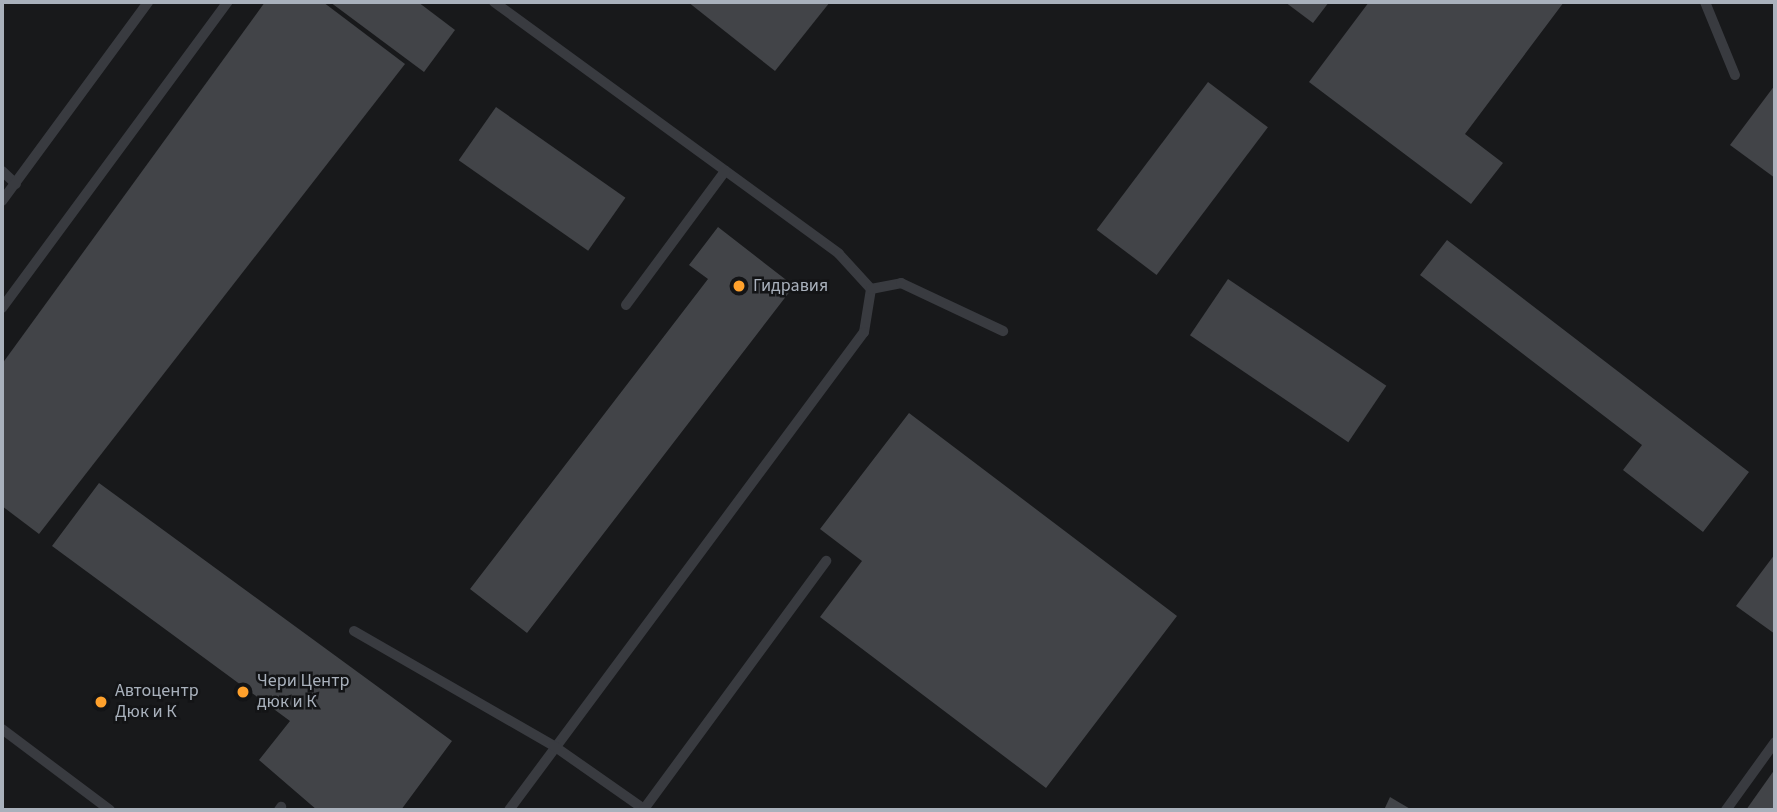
<!DOCTYPE html>
<html>
<head>
<meta charset="utf-8">
<style>
	body { margin:0 }
	#map { position:relative; width:1777px; height:812px; overflow:hidden; background:#18191b; font-family:"Source Sans 3",sans-serif }
	div>[style] { position:absolute }
	[style*='--x'] { left:calc(var(--x)*1px); top:calc(var(--y)*1px); width:calc(var(--w)*1px); rotate:calc(var(--a)*1deg) }
	.building>* { inset:0; background:#424448; transform-origin:0 0 }
	.lane>* { height:10px; margin:-5px; padding:0 5px; transform-origin:5px; border-radius:5px; background:#393b40 }
	.dots>* { width:19px; height:19px; translate:-50% -50%; box-sizing:border-box; border:4px solid #131416; border-radius:50% }
	span { translate:-50% -50%; white-space:nowrap; text-align:center; line-height:1.15; -webkit-text-stroke:5px #131416; paint-order:stroke }
	.poi-label { font-size:18px; color:#a9b1bc }
	.left { translate:0 -50%; text-align:left }
	.frame { position:absolute; inset:0; border:4px solid #a9b1bc; pointer-events:none }
</style>
</head>
<body>
<div id="map">
	<div class="building">
		<i style="clip-path:polygon(265px 2px,323px 2px,405px 64px,39px 534px,2px 506px,2px 364px)"></i>
		<i style="clip-path:polygon(330px 2px,418px 2px,455px 30px,424px 72px)"></i>
		<i style="clip-path:polygon(688px 2px,830px 2px,775px 71px)"></i>
		<i style="clip-path:polygon(1285px 2px,1329px 2px,1313px 23px)"></i>
		<i style="clip-path:polygon(1369px 2px,1564px 2px,1465px 134px,1503px 163px,1471px 204px,1309px 82px)"></i>
		<i style="left:1208px;top:82px;width:75px;height:185px;rotate:37deg"></i>
		<i style="clip-path:polygon(1775px 85px,1775px 178px,1730px 145px)"></i>
		<i style="left:496px;top:107px;width:158px;height:65px;rotate:35deg"></i>
		<i style="clip-path:polygon(718px 227px,794px 286px,527px 633px,470px 589px,708px 279px,689px 265px)"></i>
		<i style="clip-path:polygon(1447px 240px,1749px 472px,1703px 532px,1623px 470px,1642px 445px,1420px 275px)"></i>
		<i style="left:1228px;top:279px;width:191px;height:68px;rotate:34deg"></i>
		<i style="clip-path:polygon(909px 413px,1177px 616px,1046px 788px,820px 617px,862px 561px,820px 529px)"></i>
		<i style="clip-path:polygon(99px 483px,452px 741px,401px 810px,317px 810px,259px 760px,290px 721px,52px 546px)"></i>
		<i style="clip-path:polygon(1775px 554px,1775px 634px,1736px 606px)"></i>
		<i style="clip-path:polygon(1775px 769px,1775px 810px,1746px 810px)"></i>
		<i style="clip-path:polygon(1390px 797px,1412px 810px,1384px 810px)"></i>
	</div>
	<div class="lane">
		<i style="--x:494;--y:2;--w:427;--a:36.1"></i>
		<i style="--x:839;--y:254;--w:47;--a:47.6"></i>
		<i style="--x:871;--y:289;--w:44;--a:99.2"></i>
		<i style="--x:864;--y:332;--w:595;--a:126.6"></i>
		<i style="--x:1705;--y:2;--w:79;--a:67.7"></i>
		<i style="--x:2;--y:171;--w:19;--a:43"></i>
		<i style="--x:2;--y:201;--w:247;--a:-53.7"></i>
		<i style="--x:871;--y:289;--w:31;--a:-11"></i>
		<i style="--x:901;--y:283;--w:113;--a:25.2"></i>
		<i style="--x:626;--y:305;--w:167;--a:-53.5"></i>
		<i style="--x:2;--y:308;--w:380;--a:-53.6"></i>
		<i style="--x:354;--y:631;--w:231;--a:29.9"></i>
		<i style="--x:554;--y:746;--w:110;--a:35"></i>
		<i style="--x:644;--y:809;--w:308;--a:-53.7"></i>
		<i style="--x:2;--y:729;--w:135;--a:36.9"></i>
		<i style="--x:279;--y:810;--w:4;--a:-56"></i>
		<i style="--x:1726;--y:810;--w:84;--a:-54.2"></i>
	</div>
	<div class="dots">
		<i style="left:739px;top:286px;background:#ffa12c"></i>
		<i style="left:243px;top:692px;background:#ffa12c"></i>
		<i style="left:101px;top:702px;background:#ffa12c"></i>
	</div>
	<div class="poi-label">
		<span class="left" style="left:753px;top:286px">Гидравия</span>
		<span class="left" style="left:257px;top:692px">Чери Центр<br>дюк и К</span>
		<span class="left" style="left:115px;top:702px">Автоцентр<br>Дюк и К</span>
	</div>
	<div class="frame"></div>
</div>
</body>
</html>
